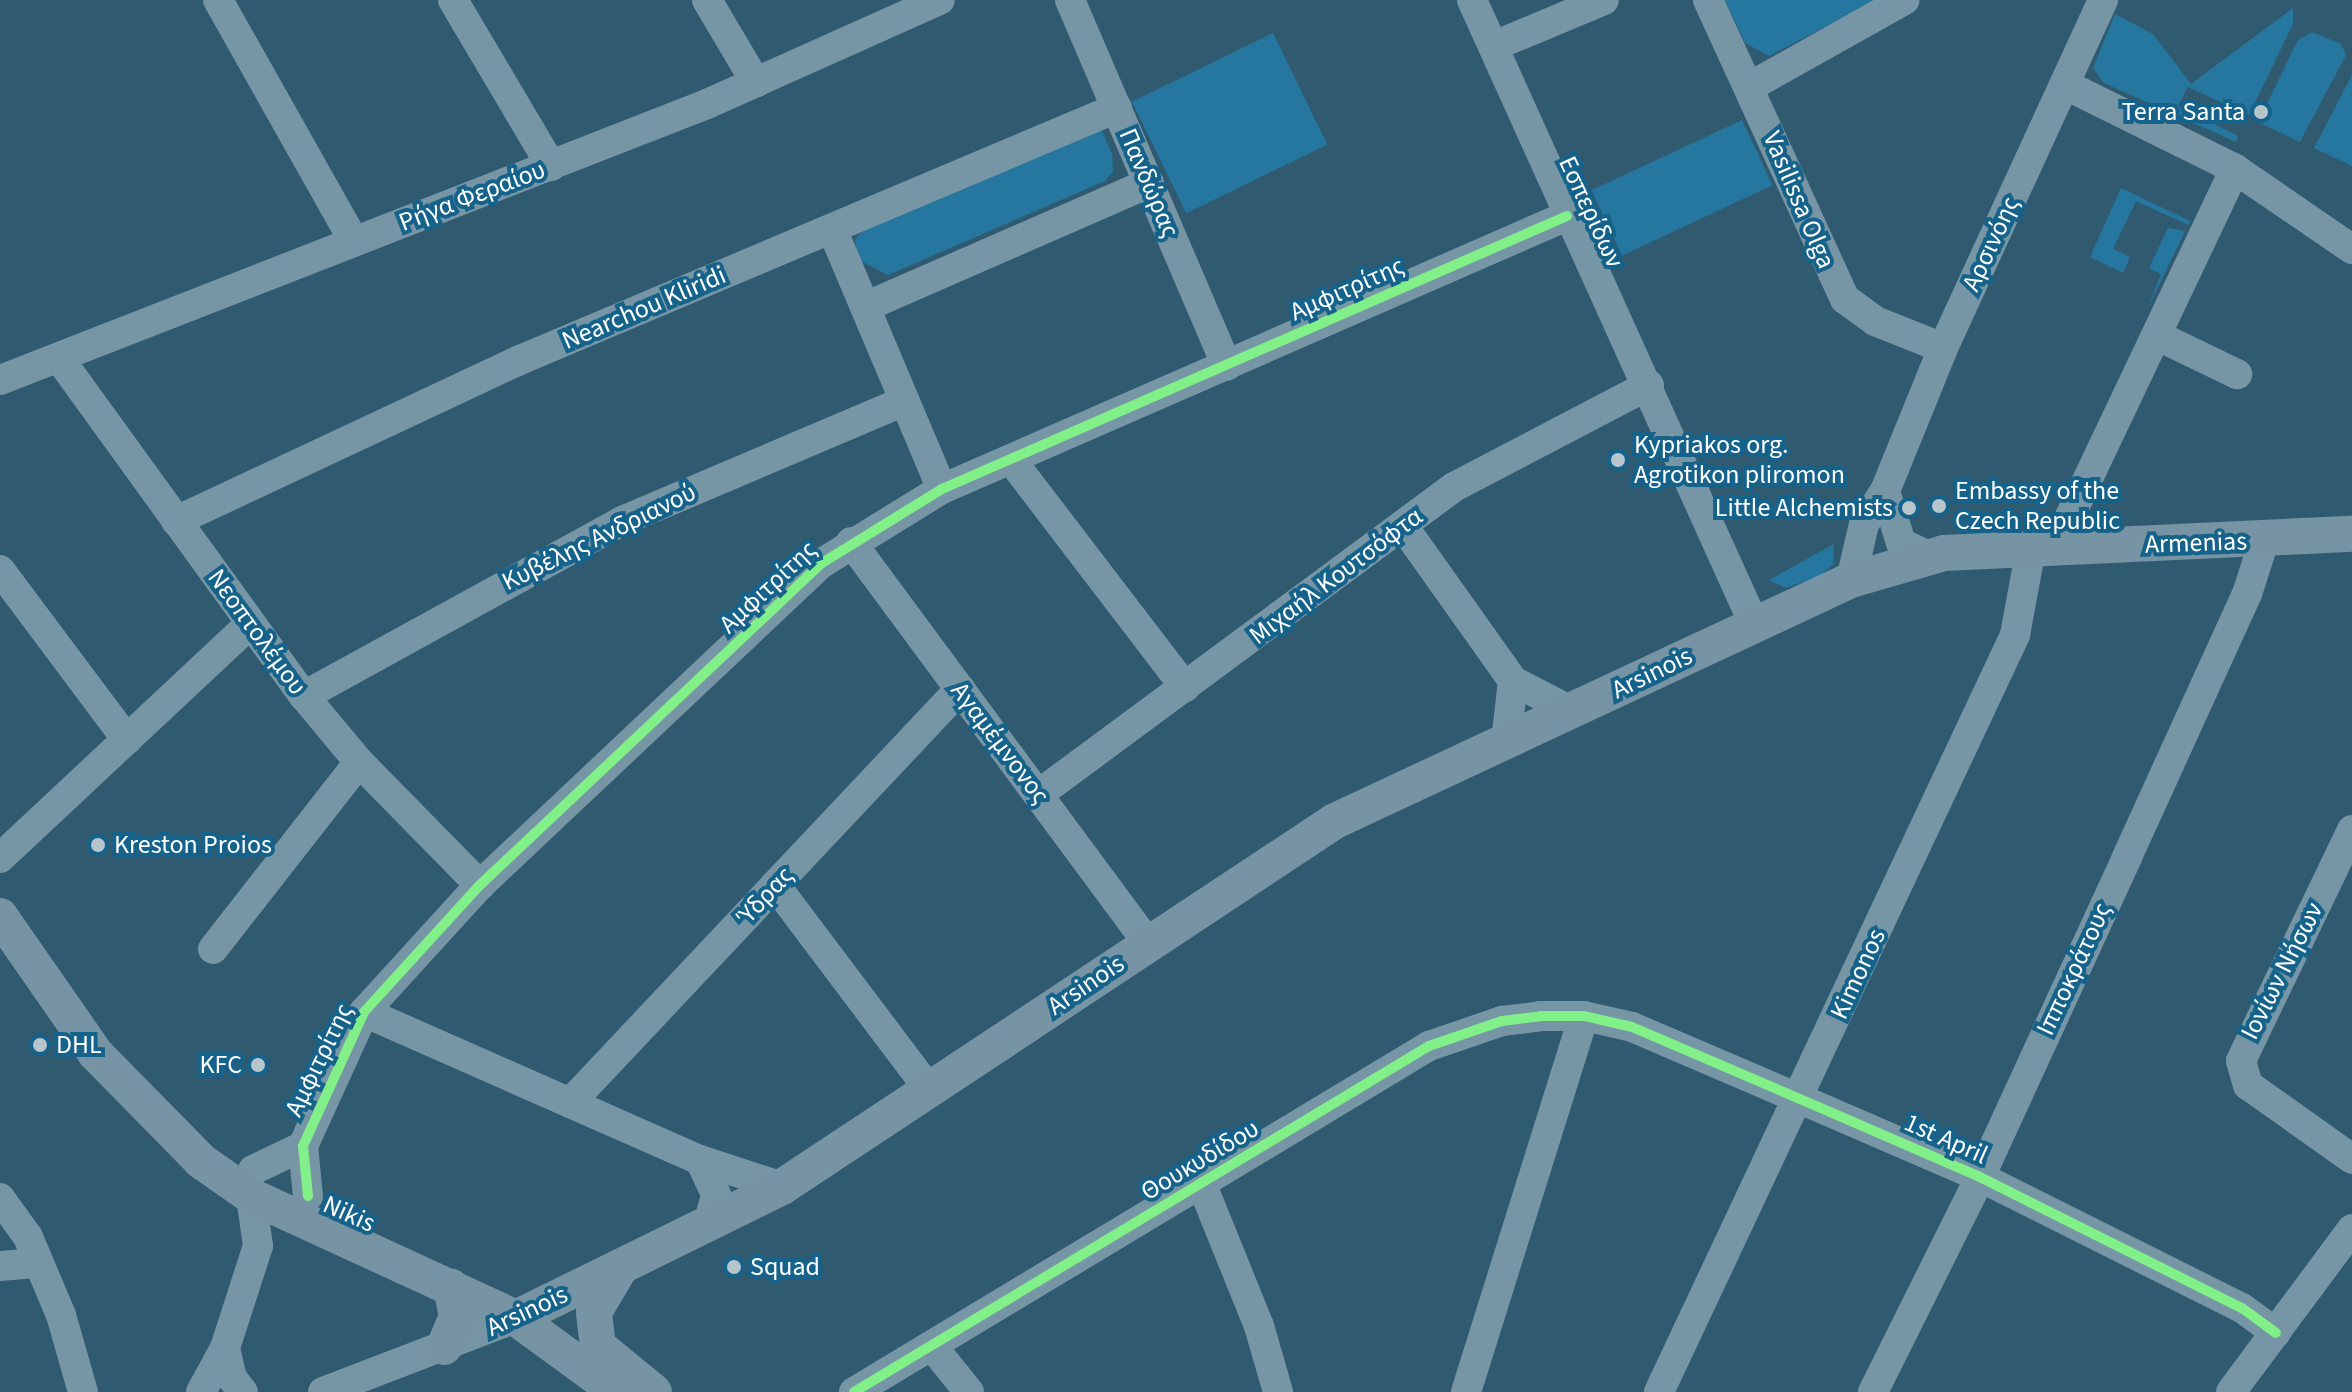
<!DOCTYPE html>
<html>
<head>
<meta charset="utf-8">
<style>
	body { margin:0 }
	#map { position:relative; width:2352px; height:1392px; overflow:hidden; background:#305a70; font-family:"Source Sans 3",sans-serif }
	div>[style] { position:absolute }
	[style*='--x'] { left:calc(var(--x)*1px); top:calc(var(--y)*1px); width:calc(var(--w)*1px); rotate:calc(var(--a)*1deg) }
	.green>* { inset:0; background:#2677a0; transform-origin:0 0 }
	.minor>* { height:30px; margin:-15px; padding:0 15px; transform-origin:15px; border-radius:15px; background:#7796a5 }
	.major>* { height:36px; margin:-18px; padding:0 18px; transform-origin:18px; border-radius:18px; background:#7694a3 }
	.cycleway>* { height:10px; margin:-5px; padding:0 5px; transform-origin:5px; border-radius:5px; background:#82f089 }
	.dots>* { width:22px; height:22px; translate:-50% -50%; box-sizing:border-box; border:4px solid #15628b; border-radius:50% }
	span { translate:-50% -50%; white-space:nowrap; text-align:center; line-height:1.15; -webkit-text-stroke:8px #15628b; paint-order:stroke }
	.poi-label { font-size:26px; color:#fff }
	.right { translate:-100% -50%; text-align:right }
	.left { translate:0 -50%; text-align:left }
	.street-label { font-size:26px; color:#fff }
</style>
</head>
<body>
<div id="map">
	<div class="green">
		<i style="clip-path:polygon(1725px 0,1877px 0,1769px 56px,1745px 43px)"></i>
		<i style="clip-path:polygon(2293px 8px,2293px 24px,2249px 115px,2188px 87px,2178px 106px,2238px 136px,2236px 142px,2104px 83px,2093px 68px,2115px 14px,2153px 34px,2191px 84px)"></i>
		<i style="clip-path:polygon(2312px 32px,2341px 44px,2346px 55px,2300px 142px,2258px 122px,2298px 40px)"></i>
		<i style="left:1273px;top:33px;width:124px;height:157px;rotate:64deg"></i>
		<i style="clip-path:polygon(2352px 75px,2352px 166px,2314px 148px)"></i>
		<i style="left:1742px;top:120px;width:72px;height:166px;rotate:65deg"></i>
		<i style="clip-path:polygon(1100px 127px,1112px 154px,1113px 172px,1105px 181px,888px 275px,859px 260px,855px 240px,865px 227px)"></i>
		<i style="clip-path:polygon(2121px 188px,2190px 221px,2188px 225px,2136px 201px,2113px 249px,2130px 257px,2123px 273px,2090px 257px)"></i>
		<i style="clip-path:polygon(2168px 228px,2185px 231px,2147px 310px,2161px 274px,2149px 268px)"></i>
		<i style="clip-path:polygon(1834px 544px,1833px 565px,1819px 576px,1786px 588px,1769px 580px)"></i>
	</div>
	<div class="minor">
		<i style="--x:218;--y:0;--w:277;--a:60.6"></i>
		<i style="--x:453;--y:0;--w:193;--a:59.4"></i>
		<i style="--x:707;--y:0;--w:96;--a:59.4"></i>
		<i style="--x:1070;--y:0;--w:398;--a:66.8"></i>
		<i style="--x:1472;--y:0;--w:685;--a:65.68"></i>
		<i style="--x:1708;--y:0;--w:329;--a:65.4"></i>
		<i style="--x:1845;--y:299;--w:37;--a:36"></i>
		<i style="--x:1875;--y:321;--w:73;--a:21.7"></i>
		<i style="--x:1494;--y:46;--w:119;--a:-22.7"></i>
		<i style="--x:2066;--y:85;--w:189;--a:26.4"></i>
		<i style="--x:2235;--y:169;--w:142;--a:34.4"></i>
		<i style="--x:1751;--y:86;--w:176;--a:-29.3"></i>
		<i style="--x:832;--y:229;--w:282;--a:67.1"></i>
		<i style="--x:865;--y:307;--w:310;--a:-23.6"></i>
		<i style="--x:2158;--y:336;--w:88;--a:25.7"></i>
		<i style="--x:59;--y:358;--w:417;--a:54.1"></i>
		<i style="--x:304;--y:696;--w:86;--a:50.2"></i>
		<i style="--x:359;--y:762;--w:173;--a:45.5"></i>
		<i style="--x:0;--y:380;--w:759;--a:-21.32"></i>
		<i style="--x:707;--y:104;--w:255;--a:-24.1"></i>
		<i style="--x:1012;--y:461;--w:285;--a:52.6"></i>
		<i style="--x:1885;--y:491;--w:54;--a:72.9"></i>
		<i style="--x:1901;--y:543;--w:31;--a:25"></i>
		<i style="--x:176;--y:521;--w:380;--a:-25.1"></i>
		<i style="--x:520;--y:360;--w:648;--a:-22.89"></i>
		<i style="--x:1403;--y:526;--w:190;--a:54.6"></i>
		<i style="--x:1513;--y:681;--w:65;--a:27.3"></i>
		<i style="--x:851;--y:542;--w:500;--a:53.5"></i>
		<i style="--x:2055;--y:548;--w:420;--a:-64.6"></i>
		<i style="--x:0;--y:570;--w:212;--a:53.2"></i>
		<i style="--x:1851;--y:580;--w:57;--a:-76.9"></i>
		<i style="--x:1864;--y:524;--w:39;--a:-58"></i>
		<i style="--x:1885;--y:491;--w:154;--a:-67.9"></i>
		<i style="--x:1943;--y:348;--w:383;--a:-65.3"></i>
		<i style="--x:304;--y:696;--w:363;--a:-28.8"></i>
		<i style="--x:622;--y:521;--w:307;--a:-23"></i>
		<i style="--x:1506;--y:742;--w:61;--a:-83.5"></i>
		<i style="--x:1039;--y:794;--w:516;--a:-36.49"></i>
		<i style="--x:1454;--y:487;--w:220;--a:-27.6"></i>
		<i style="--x:2352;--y:830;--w:256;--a:115.7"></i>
		<i style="--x:2241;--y:1061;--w:25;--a:74"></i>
		<i style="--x:2248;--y:1085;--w:128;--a:35.4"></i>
		<i style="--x:0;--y:858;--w:342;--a:-43.1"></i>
		<i style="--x:775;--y:885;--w:256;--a:53"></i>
		<i style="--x:213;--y:949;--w:237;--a:-52"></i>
		<i style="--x:364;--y:1012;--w:367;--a:23.8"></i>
		<i style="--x:700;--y:1160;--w:86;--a:18.2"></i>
		<i style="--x:570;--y:1103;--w:569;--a:-46.71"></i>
		<i style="--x:700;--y:1160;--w:38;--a:65"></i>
		<i style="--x:716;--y:1195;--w:31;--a:105"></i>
		<i style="--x:253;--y:1170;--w:55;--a:-25.6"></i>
		<i style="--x:1202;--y:1185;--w:152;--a:68"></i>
		<i style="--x:1259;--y:1326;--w:69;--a:73.9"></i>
		<i style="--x:308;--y:1196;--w:50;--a:-95.7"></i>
		<i style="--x:303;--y:1146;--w:147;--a:-65.5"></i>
		<i style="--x:364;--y:1012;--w:172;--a:-47.6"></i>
		<i style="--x:480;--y:885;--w:470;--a:-43.3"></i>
		<i style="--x:822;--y:563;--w:141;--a:-31.7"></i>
		<i style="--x:942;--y:489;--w:682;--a:-23.6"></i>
		<i style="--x:0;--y:1198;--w:48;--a:54.3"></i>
		<i style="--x:28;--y:1237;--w:85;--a:67.1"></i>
		<i style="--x:61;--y:1315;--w:80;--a:74.1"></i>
		<i style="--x:0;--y:1266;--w:38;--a:-5"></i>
		<i style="--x:932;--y:1346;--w:59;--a:51.2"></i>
		<i style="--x:225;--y:1348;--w:31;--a:77"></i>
		<i style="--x:232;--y:1378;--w:18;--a:52"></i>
		<i style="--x:201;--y:1392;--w:50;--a:-61.4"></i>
		<i style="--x:225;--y:1348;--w:107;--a:-72.1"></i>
		<i style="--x:258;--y:1246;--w:50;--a:-98"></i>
		<i style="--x:323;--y:1392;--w:207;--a:-21"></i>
		<i style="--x:854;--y:1392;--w:671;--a:-31.04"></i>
		<i style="--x:1429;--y:1046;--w:77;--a:-18.9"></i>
		<i style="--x:1502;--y:1021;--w:38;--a:-7"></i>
		<i style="--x:1540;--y:1016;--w:44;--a:0"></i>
		<i style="--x:1584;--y:1016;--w:49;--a:12.9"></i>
		<i style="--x:1632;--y:1027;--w:183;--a:23.2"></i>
		<i style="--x:1800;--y:1099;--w:196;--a:23.4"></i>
		<i style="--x:1980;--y:1177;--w:293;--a:26.6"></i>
		<i style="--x:2242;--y:1308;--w:42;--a:36.3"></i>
		<i style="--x:1466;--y:1392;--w:394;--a:-72.6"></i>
		<i style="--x:1659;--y:1392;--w:837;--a:-64.81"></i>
		<i style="--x:2015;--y:635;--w:88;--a:-79.6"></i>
		<i style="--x:1873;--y:1392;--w:240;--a:-63.5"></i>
		<i style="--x:1980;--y:1177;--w:352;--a:-65.3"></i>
		<i style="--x:2127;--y:857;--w:289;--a:-65.5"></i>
		<i style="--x:2247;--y:594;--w:56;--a:-72.2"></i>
		<i style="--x:2231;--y:1392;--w:203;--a:-53.4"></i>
	</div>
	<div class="major">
		<i style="--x:0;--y:916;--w:168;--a:55.2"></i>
		<i style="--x:96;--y:1054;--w:150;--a:45.5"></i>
		<i style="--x:201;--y:1161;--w:61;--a:35"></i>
		<i style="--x:251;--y:1196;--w:292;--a:24.7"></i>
		<i style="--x:516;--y:1318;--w:125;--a:36.2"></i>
		<i style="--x:516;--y:1318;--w:297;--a:-26.2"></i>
		<i style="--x:782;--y:1187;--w:663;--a:-33.5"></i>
		<i style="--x:1335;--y:821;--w:570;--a:-25.04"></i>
		<i style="--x:1851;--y:580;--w:97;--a:-16.2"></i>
		<i style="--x:1944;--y:553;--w:408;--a:-2.7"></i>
		<i style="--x:598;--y:1346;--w:34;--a:-97"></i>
		<i style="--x:594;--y:1312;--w:51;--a:-59.4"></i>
		<i style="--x:444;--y:1347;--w:33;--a:-67"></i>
		<i style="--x:457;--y:1317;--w:31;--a:-101"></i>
		<i style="--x:599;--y:1347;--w:71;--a:39.3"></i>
	</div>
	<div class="cycleway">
		<i style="--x:308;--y:1196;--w:50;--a:-95.7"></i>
		<i style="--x:303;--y:1146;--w:147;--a:-65.5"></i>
		<i style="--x:364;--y:1012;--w:172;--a:-47.6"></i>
		<i style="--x:480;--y:885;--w:470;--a:-43.3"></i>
		<i style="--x:822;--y:563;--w:141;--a:-31.7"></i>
		<i style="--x:942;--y:489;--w:682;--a:-23.6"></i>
		<i style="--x:854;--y:1392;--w:671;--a:-31.04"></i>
		<i style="--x:1429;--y:1046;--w:77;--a:-18.9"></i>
		<i style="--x:1502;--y:1021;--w:38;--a:-7"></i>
		<i style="--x:1540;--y:1016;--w:44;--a:0"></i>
		<i style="--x:1584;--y:1016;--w:49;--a:12.9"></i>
		<i style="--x:1632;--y:1027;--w:183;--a:23.2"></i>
		<i style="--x:1800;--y:1099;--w:196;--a:23.4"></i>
		<i style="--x:1980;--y:1177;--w:293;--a:26.6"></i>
		<i style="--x:2242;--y:1308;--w:42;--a:36.3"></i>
	</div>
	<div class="dots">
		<i style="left:2261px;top:112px;background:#b7c5cd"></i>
		<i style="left:1618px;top:460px;background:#b7c5cd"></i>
		<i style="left:1939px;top:506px;background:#b7c5cd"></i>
		<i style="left:1909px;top:508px;background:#b7c5cd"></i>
		<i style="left:98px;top:845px;background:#b7c5cd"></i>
		<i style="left:40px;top:1045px;background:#b7c5cd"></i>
		<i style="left:258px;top:1065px;background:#b7c5cd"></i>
		<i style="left:734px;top:1267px;background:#b7c5cd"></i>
	</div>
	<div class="poi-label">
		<span class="right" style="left:2245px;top:112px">Terra Santa</span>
		<span class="left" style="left:1634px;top:460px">Kypriakos org.<br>Agrotikon pliromon</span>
		<span class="left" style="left:1955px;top:506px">Embassy of the<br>Czech Republic</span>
		<span class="right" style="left:1893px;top:508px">Little Alchemists</span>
		<span class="left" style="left:114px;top:845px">Kreston Proios</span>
		<span class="left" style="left:56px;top:1045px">DHL</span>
		<span class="right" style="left:242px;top:1065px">KFC</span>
		<span class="left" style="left:750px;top:1267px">Squad</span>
	</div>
	<div class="street-label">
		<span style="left:1149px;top:183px;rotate:67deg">Πανδώρας</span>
		<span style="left:472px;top:196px;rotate:-21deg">Ρήγα Φεραίου</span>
		<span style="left:1799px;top:200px;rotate:67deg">Vasilissa Olga</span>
		<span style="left:1591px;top:212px;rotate:65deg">Εσπερίδων</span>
		<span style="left:1991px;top:244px;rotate:-65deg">Αρσινόης</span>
		<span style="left:1347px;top:289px;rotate:-24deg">Αμφιτρίτης</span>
		<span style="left:644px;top:308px;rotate:-23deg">Nearchou Kliridi</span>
		<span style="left:599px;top:537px;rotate:-26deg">Κυβέλης Ανδριανού</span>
		<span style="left:2196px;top:543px;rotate:-2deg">Armenias</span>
		<span style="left:1336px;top:576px;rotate:-37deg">Μιχαήλ Κουτσόφτα</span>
		<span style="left:768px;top:587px;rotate:-43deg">Αμφιτρίτης</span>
		<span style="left:257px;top:632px;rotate:54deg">Νεοπτολέμου</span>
		<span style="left:1652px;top:673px;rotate:-26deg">Arsinois</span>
		<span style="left:1000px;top:743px;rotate:53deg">Αγαμέμνονος</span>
		<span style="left:765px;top:896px;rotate:-47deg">Ύδρας</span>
		<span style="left:2074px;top:969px;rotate:-65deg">Ιπποκράτους</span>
		<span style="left:2282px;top:971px;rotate:-63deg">Ιονίων Νήσων</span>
		<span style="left:1858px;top:974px;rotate:-65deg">Kimonos</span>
		<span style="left:1086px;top:985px;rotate:-34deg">Arsinois</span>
		<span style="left:319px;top:1060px;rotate:-64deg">Αμφιτρίτης</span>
		<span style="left:1946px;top:1139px;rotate:24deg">1st April</span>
		<span style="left:1200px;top:1160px;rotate:-31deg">Θουκυδίδου</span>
		<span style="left:349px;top:1214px;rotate:24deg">Nikis</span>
		<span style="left:527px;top:1311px;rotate:-25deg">Arsinois</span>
	</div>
</div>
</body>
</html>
